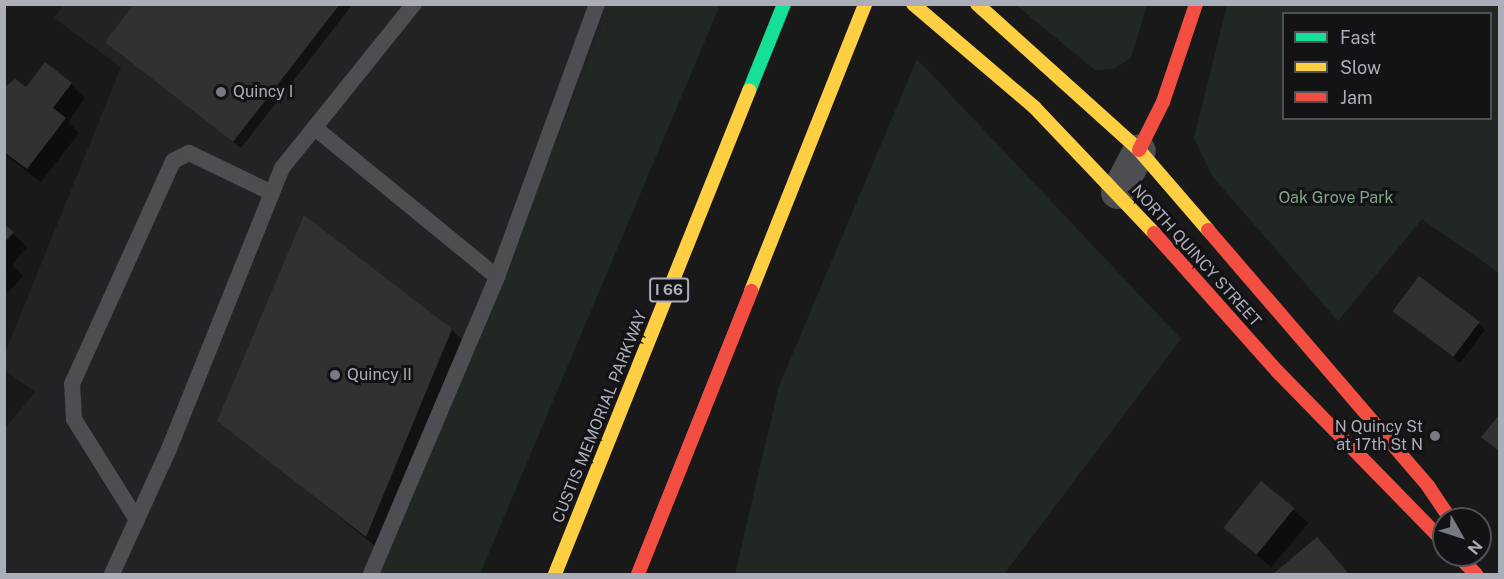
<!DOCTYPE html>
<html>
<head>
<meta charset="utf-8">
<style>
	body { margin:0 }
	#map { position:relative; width:1504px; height:579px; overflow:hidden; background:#191919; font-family:"Public Sans",sans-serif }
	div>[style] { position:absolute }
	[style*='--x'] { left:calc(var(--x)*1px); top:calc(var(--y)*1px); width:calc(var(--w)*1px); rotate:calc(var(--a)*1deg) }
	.built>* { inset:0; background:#232325 }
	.green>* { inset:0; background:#212823 }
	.shadow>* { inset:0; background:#0007; transform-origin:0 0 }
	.building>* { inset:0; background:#313131; transform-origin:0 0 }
	.lane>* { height:16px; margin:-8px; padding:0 8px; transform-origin:8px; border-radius:8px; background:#4d4e52 }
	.street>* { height:33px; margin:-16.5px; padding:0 16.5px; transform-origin:16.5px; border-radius:16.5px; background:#4d4e52 }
	.fast>* { height:14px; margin:-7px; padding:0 7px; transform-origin:7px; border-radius:7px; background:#16e098 }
	.slow>* { height:14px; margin:-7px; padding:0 7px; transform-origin:7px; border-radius:7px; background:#ffcf43 }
	.jam>* { height:14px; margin:-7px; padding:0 7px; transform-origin:7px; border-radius:7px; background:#f24e42 }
	.dots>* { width:16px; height:16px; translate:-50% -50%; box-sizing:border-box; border:3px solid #131315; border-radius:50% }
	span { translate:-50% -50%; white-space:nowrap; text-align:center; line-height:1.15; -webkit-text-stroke:6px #131315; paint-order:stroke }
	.shield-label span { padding:2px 4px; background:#131315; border:2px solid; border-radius:4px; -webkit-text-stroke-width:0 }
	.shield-label { font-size:15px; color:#abaeb9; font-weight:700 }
	.poi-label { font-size:16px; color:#abaeb9 }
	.left { translate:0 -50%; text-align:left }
	.right { translate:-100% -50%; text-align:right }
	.park-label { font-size:16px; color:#83a388 }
	.street-label { font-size:16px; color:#abaeb9 }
	.frame { position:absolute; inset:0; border:6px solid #abaeb9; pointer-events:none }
	.legend { position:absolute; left:1282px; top:12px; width:210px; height:108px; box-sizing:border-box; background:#131315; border:2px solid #505157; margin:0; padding:8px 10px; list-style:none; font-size:18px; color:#abaeb9 }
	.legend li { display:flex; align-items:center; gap:12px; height:30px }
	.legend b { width:30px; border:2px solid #505157 }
	.north { position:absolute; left:1432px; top:507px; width:60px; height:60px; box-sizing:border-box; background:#131315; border:2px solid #505157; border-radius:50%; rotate:129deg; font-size:16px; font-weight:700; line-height:24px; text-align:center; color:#abaeb9 }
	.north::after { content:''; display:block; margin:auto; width:21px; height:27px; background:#787a81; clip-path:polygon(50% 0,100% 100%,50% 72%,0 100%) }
</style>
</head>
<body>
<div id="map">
	<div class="built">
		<i style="clip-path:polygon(64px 5px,610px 5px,485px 319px,373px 574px,5px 574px,5px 428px,35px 392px,5px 370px,5px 353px,121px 67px,54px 18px)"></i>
	</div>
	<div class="green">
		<i style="clip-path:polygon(610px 5px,720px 5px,480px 574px,373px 574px,485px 319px)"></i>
		<i style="clip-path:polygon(1016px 5px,1147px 5px,1131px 58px,1114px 69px,1095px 70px)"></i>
		<i style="clip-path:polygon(evenodd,1227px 5px,1499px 5px,1499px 273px,1422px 219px,1338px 321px,1212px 176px,1194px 138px,1227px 5px,1284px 14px,1490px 14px,1490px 118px,1284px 118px,1284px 14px)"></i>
		<i style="clip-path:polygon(917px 59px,1181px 339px,1004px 574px,735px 574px,779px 386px)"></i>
	</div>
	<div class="shadow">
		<i style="clip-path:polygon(136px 4px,353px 4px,241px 148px,114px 49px)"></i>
		<i style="clip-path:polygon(71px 84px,85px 98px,68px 122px,79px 133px,41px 182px,4px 154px,4px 89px)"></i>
		<i style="clip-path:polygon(4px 226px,27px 247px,12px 265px,23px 276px,7px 294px)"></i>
		<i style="clip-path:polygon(1401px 318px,1478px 323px,1485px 330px,1460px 363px)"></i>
		<i style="clip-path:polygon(452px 330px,471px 349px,386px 555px,219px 420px)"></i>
		<i style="left:1261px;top:483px;width:62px;height:58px;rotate:40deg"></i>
		<i style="clip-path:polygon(1317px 539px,1349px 574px,1275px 574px)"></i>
	</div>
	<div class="building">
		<i style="clip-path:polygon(134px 4px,340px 4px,233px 142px,105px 42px)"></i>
		<i style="clip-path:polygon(45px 62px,72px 83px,53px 108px,66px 118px,27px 169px,4px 152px,4px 87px,15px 79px,26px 87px)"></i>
		<i style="clip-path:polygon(304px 215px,452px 329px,366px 537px,217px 421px)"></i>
		<i style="clip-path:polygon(4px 224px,14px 232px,4px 243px)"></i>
		<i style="left:1419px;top:276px;width:76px;height:44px;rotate:37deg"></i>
		<i style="clip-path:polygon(1500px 414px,1500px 452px,1481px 437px)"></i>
		<i style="left:1261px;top:481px;width:43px;height:60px;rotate:39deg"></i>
		<i style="clip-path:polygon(1317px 537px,1349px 574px,1273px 574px)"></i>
	</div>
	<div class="lane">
		<i style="--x:315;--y:128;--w:235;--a:39.3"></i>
		<i style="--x:497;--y:277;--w:291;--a:-69.9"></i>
		<i style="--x:137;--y:520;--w:119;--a:-122"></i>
		<i style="--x:74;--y:419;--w:35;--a:-93"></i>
		<i style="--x:72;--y:384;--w:245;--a:-65.6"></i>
		<i style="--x:173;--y:161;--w:18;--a:-27"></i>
		<i style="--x:189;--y:153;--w:92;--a:25.7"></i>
		<i style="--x:112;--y:574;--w:137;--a:-65.5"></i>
		<i style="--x:169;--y:449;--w:303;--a:-68.1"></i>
		<i style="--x:282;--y:168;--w:211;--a:-51.2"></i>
		<i style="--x:371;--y:574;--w:323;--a:-67"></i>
	</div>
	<div class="street">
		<i style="--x:1117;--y:192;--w:47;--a:-62.4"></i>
	</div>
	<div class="fast">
		<i style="--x:749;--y:91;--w:94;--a:-68.1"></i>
	</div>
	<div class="slow">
		<i style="--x:913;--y:4;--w:160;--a:40.4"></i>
		<i style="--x:1035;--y:108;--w:173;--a:46.4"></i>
		<i style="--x:977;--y:4;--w:218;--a:42"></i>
		<i style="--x:1139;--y:150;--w:106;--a:49.2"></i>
		<i style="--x:751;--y:291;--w:309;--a:-68.3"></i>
		<i style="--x:555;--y:574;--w:521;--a:-68.12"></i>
	</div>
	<div class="jam">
		<i style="--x:1139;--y:150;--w:54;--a:-63.4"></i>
		<i style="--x:1163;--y:102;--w:103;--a:-71.4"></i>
		<i style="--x:1208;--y:230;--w:338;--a:49.3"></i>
		<i style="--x:1428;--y:486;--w:40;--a:56"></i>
		<i style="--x:1154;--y:233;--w:185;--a:48.3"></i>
		<i style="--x:1277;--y:371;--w:239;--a:45.7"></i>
		<i style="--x:1457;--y:555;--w:27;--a:45"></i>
		<i style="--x:638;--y:574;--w:305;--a:-68.2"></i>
	</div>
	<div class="dots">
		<i style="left:221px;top:92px;background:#787a81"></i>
		<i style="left:335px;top:375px;background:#787a81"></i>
		<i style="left:1435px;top:436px;background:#787a81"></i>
	</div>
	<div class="shield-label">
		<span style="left:669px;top:290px">I 66</span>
	</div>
	<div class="poi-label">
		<span class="left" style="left:233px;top:92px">Quincy I</span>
		<span class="left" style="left:347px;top:375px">Quincy II</span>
		<span class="right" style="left:1423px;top:436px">N Quincy St<br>at 17th St N</span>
	</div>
	<div class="park-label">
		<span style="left:1336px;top:198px">Oak Grove Park</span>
	</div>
	<div class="street-label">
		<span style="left:1196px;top:256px;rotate:48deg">NORTH QUINCY STREET</span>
		<span style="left:600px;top:417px;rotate:-68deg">CUSTIS MEMORIAL PARKWAY</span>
	</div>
	<div class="frame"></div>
	<ul class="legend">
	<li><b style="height:8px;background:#16e098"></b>Fast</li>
	<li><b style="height:8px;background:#ffcf43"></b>Slow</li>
	<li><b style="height:8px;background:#f24e42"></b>Jam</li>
	</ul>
	<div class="north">N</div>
</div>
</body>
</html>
